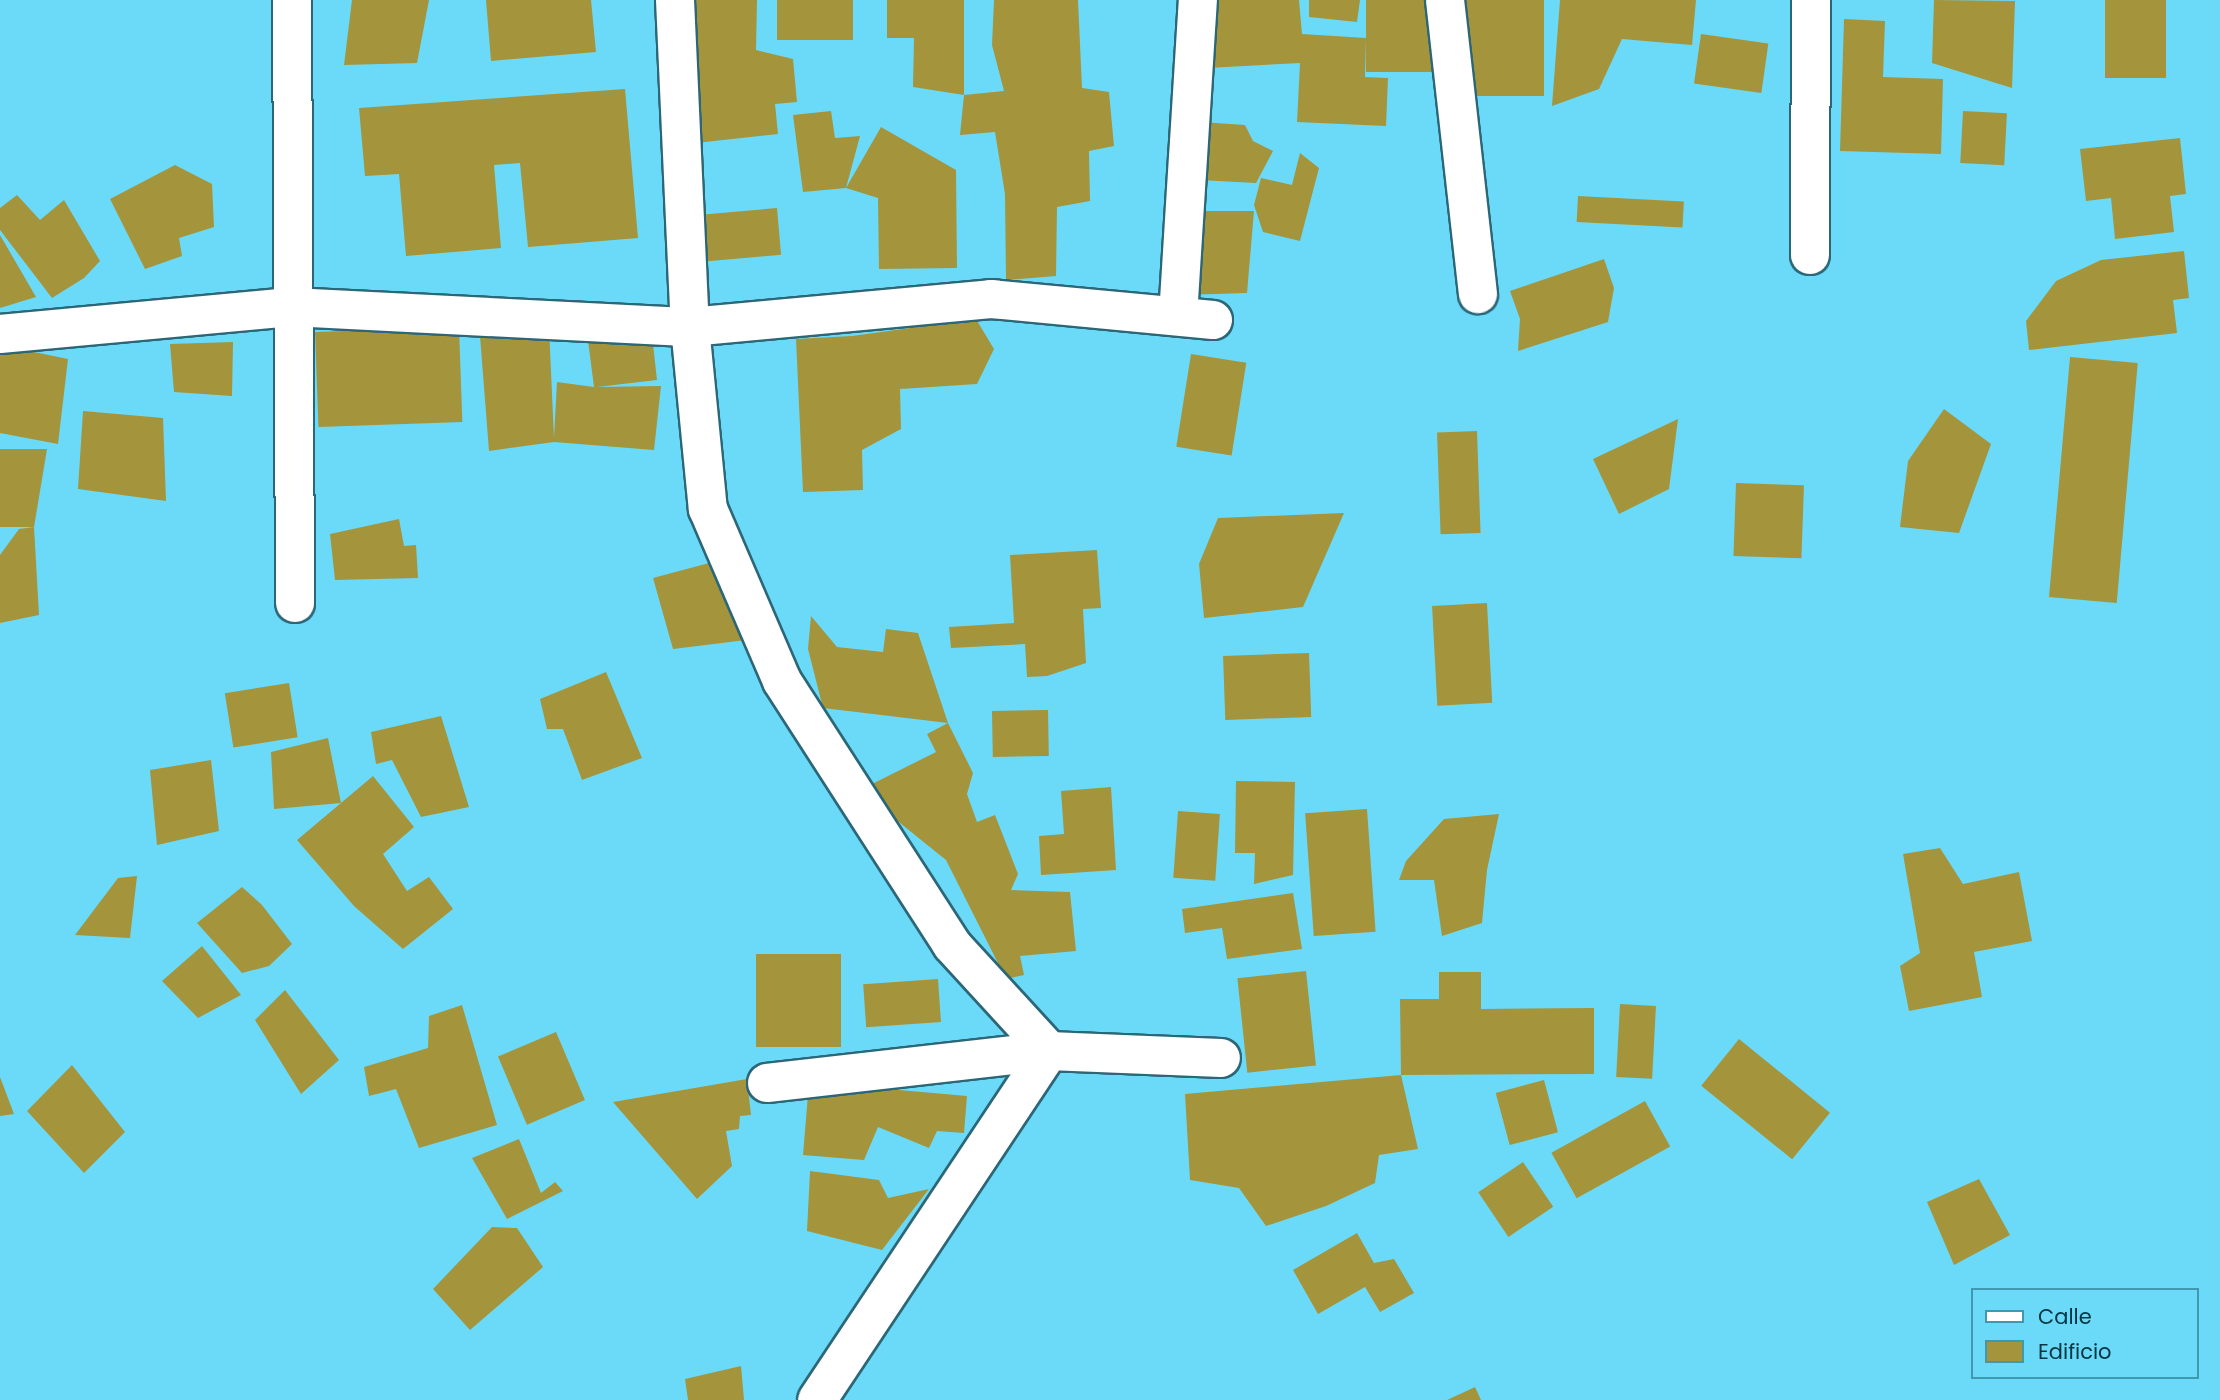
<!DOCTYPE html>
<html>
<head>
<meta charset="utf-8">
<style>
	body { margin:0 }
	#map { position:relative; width:2220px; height:1400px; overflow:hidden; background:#6bdaf9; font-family:Poppins,sans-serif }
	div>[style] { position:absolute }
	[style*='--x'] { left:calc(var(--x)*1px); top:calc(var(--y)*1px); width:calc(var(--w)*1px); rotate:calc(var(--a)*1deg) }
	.building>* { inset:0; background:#a4943c; transform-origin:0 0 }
	.roads { filter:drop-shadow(2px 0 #2c6777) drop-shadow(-2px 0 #2c6777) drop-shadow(0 2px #2c6777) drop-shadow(0 -2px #2c6777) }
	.minor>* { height:38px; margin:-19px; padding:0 19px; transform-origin:19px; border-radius:19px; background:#fff }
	span { translate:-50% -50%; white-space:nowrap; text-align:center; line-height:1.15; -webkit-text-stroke:5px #6bdaf9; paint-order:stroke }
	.legend { position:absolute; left:1971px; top:1288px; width:228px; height:91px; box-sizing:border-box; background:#6bdaf9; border:2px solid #4098af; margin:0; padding:9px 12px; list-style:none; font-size:21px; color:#003541 }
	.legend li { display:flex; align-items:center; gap:14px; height:35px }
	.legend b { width:35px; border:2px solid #4098af }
</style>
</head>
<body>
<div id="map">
	<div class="building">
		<i style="clip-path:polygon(352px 0,429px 0,417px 63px,344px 65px)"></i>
		<i style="clip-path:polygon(486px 0,591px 0,596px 52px,491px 61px)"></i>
		<i style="clip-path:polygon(689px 0,757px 0,756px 50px,793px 59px,797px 102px,775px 104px,778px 134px,696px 143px)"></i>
		<i style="left:777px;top:0;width:76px;height:40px"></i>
		<i style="clip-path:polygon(887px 0,964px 0,964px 95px,1004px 91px,992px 45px,994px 0,1078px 0,1082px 88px,1109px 92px,1114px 146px,1089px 151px,1090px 201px,1057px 207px,1056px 276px,1006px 280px,1005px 194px,995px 132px,960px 135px,964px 95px,913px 87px,914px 38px,887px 38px)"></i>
		<i style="clip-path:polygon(1205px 0,1299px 0,1302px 34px,1366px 38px,1365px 77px,1388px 78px,1386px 126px,1297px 122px,1300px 63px,1207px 68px)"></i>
		<i style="clip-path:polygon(1309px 0,1360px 0,1357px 22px,1309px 17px)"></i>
		<i style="left:1366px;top:0;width:71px;height:72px"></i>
		<i style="left:1461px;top:0;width:83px;height:96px"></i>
		<i style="clip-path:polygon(1560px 0,1696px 0,1692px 45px,1622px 39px,1599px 89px,1552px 106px)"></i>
		<i style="clip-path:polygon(1934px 0,2015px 1px,2012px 88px,1932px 63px)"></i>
		<i style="left:2105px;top:0;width:61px;height:78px"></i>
		<i style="clip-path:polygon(1844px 19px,1885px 21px,1883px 77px,1943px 79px,1941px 154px,1840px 151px)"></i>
		<i style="left:1701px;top:34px;width:68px;height:50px;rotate:8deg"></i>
		<i style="clip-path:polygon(625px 89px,638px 238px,528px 247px,520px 163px,494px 165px,501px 248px,406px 256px,399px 174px,365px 176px,359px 108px)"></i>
		<i style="clip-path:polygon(831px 111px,835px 138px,860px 136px,846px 188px,881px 127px,956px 170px,957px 268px,879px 269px,878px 198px,846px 188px,803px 192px,793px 115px)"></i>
		<i style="left:1963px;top:111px;width:44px;height:52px;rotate:3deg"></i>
		<i style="clip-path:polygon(1201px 122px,1245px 125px,1253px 141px,1273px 151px,1256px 183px,1199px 180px)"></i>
		<i style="clip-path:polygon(2180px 138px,2186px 194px,2170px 196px,2174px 232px,2115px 239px,2111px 198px,2086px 201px,2080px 149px)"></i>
		<i style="clip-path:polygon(1300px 153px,1319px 168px,1300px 241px,1263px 232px,1254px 205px,1261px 178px,1292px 185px)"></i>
		<i style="clip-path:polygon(175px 165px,212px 184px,214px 227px,179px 238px,182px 256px,145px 269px,110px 199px)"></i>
		<i style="clip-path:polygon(17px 195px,40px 220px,64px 200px,100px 261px,84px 278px,52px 298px,0 230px,0 208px)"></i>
		<i style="left:1578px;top:196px;width:106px;height:26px;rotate:3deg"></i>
		<i style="left:777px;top:208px;width:47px;height:88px;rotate:85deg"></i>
		<i style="clip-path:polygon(1199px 211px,1254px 211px,1247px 293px,1183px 295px)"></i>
		<i style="clip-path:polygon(0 235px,36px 297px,0 308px)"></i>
		<i style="clip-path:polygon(2184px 251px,2189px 298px,2173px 300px,2177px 333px,2029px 350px,2026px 321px,2056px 281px,2101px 260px)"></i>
		<i style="clip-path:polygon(1604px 259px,1614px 288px,1608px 322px,1518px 351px,1520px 319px,1510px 291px)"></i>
		<i style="clip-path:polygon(976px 319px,994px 349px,977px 384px,900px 389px,901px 429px,862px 450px,863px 490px,803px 492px,796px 339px,852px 336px)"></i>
		<i style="clip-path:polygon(651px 326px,657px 380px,597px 387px,661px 386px,654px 450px,554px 442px,489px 451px,480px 336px,549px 327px,554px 438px,557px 382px,594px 387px,587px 333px)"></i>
		<i style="left:459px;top:327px;width:95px;height:144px;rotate:88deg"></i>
		<i style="clip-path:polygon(233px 342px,232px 396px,174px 392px,170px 344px)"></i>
		<i style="clip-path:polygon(0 345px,68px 359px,58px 444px,0 433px)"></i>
		<i style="left:1191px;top:354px;width:56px;height:94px;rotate:9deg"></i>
		<i style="left:2070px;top:357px;width:68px;height:241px;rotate:5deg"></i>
		<i style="clip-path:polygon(1944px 409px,1991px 444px,1959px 533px,1900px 527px,1908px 461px)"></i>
		<i style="clip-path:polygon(83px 411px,163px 418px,166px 501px,78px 489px)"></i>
		<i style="clip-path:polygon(1678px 419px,1669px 489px,1619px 514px,1593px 459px)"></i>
		<i style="left:1477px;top:431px;width:102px;height:40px;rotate:88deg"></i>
		<i style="clip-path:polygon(0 449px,47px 449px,34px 527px,0 527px)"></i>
		<i style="left:1736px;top:483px;width:68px;height:73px;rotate:2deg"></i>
		<i style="clip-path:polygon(1344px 513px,1303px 607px,1204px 618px,1199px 564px,1218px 518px)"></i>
		<i style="clip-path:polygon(399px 519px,404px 546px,416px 545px,418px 578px,335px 580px,330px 534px)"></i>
		<i style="clip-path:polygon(34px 527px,39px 615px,0 623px,0 555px,19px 529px)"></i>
		<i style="clip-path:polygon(1097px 550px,1101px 608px,1083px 609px,1086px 663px,1047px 676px,1027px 677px,1025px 644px,951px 648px,949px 627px,1014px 623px,1010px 555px)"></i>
		<i style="clip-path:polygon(709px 563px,746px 640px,673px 649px,653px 578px)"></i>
		<i style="left:1487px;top:603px;width:100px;height:55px;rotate:87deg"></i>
		<i style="clip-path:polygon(811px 616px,837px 647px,883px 652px,886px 629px,918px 633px,948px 723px,973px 773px,967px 794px,977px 822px,995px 815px,1018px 874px,1011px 890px,1070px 892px,1076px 951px,1020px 956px,1024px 975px,1006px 979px,946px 860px,874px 802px,872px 784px,936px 752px,927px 734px,948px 723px,823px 708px,808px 649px)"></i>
		<i style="left:1309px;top:653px;width:64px;height:86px;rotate:88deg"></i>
		<i style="clip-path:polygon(606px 672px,642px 758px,582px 780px,563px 729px,547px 729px,540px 699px)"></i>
		<i style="left:289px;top:683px;width:55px;height:65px;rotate:81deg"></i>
		<i style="left:1048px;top:710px;width:46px;height:56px;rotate:89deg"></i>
		<i style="clip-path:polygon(441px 716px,469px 807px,421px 817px,392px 760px,376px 764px,371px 732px)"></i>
		<i style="clip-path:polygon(328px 738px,341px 803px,373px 776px,414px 827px,383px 854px,407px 891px,429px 877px,453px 909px,403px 949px,354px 906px,297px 840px,341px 803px,274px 809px,271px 752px)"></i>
		<i style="clip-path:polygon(211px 760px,219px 831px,157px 845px,150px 770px)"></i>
		<i style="clip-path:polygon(1236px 781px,1295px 782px,1293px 875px,1254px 884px,1255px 853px,1235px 853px)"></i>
		<i style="clip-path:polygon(1111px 787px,1116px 870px,1041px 875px,1039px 836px,1064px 834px,1061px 791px)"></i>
		<i style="left:1367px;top:809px;width:123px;height:62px;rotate:86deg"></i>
		<i style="left:1178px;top:811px;width:42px;height:67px;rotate:4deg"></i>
		<i style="clip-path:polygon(1499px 814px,1487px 870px,1482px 923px,1442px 936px,1434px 880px,1399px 880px,1406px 861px,1444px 819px)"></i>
		<i style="clip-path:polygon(1940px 848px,1963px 884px,2019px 872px,2032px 941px,1974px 952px,1982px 997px,1909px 1011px,1900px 966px,1920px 953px,1903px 854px)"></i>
		<i style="clip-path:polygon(137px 876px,130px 938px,75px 935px,118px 878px)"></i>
		<i style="clip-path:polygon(242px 887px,262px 905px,292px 944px,269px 966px,242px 973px,197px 923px)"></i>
		<i style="clip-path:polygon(1293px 893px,1302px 949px,1227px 959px,1222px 928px,1185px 933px,1182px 909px)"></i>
		<i style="clip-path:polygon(202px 946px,241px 995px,198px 1018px,162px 981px)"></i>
		<i style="left:841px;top:954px;width:93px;height:85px;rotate:90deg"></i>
		<i style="left:1306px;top:971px;width:95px;height:69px;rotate:84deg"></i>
		<i style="clip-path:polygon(1439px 972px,1481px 972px,1481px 1009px,1594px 1008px,1594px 1074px,1401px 1075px,1400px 999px,1439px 999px)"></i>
		<i style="left:938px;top:979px;width:43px;height:75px;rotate:86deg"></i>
		<i style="clip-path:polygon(285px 990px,339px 1060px,301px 1094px,255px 1020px)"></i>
		<i style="left:1620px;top:1004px;width:36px;height:73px;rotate:3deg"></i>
		<i style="clip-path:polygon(462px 1005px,497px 1125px,419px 1148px,396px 1089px,369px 1096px,364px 1067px,428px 1048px,429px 1016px)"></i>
		<i style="left:556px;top:1032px;width:74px;height:63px;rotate:67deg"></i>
		<i style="left:1739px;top:1039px;width:117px;height:60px;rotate:39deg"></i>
		<i style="clip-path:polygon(72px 1065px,125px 1132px,84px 1173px,27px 1111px)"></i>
		<i style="clip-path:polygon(1401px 1075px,1418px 1149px,1379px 1155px,1375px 1183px,1326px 1206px,1266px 1226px,1239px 1188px,1190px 1180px,1185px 1094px)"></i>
		<i style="clip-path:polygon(0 1077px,14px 1114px,0 1116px)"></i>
		<i style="clip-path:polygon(747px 1079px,751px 1115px,740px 1116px,739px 1129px,726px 1131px,732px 1166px,697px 1199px,613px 1102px)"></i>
		<i style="left:1544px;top:1080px;width:54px;height:50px;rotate:75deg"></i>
		<i style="clip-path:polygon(809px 1082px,967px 1096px,964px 1133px,937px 1131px,929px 1148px,878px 1127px,864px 1160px,803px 1155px)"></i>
		<i style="left:1645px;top:1101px;width:52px;height:107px;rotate:61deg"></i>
		<i style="clip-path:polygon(519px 1139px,541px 1193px,555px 1182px,563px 1191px,507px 1219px,472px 1158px)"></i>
		<i style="left:1523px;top:1162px;width:54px;height:54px;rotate:56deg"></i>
		<i style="clip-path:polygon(810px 1171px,879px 1180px,888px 1198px,929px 1189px,882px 1250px,807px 1231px)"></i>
		<i style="clip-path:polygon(1979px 1179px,2010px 1235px,1954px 1265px,1927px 1202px)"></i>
		<i style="clip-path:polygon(492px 1227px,517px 1228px,543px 1267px,470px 1330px,433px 1289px)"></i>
		<i style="clip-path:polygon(1357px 1233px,1374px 1263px,1394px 1259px,1414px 1293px,1380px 1312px,1365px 1287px,1318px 1314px,1293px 1270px)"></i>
		<i style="clip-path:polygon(741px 1366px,744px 1400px,688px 1400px,685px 1379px)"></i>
		<i style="clip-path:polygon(1475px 1387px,1481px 1400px,1447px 1400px)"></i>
	</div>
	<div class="roads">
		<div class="minor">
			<i style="--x:292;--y:0;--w:603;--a:89.71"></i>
			<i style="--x:675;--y:0;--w:327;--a:87.4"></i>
			<i style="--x:690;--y:327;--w:183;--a:84.4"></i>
			<i style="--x:708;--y:509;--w:187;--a:66.7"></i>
			<i style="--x:782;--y:681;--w:314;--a:57.2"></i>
			<i style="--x:952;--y:945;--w:144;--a:47.5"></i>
			<i style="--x:1049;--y:1051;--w:172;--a:2.3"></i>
			<i style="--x:1445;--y:0;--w:296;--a:83.6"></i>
			<i style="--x:1810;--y:255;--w:255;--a:-89.8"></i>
			<i style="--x:1178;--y:316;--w:317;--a:-86.4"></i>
			<i style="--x:0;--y:334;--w:292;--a:-5.3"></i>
			<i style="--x:291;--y:307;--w:400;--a:2.9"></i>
			<i style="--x:690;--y:327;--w:302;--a:-5.3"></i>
			<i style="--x:991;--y:299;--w:223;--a:5.4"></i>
			<i style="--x:767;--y:1083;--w:284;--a:-6.5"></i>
			<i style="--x:1049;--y:1051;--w:419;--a:123.6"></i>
		</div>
	</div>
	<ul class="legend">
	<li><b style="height:9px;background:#fff"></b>Calle</li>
	<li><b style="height:19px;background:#a4943c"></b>Edificio</li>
	</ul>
</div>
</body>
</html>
